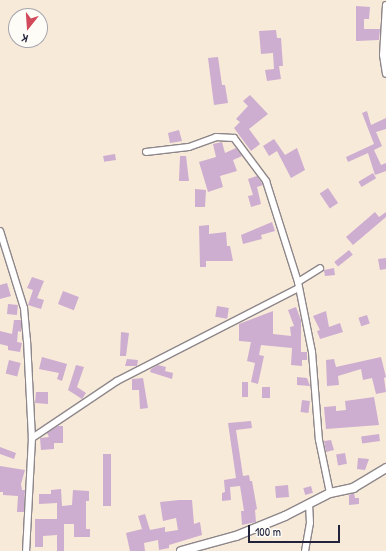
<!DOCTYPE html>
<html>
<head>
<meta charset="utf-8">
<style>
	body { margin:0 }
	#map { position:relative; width:386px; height:551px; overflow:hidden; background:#f8ead9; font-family:"Patrick Hand",sans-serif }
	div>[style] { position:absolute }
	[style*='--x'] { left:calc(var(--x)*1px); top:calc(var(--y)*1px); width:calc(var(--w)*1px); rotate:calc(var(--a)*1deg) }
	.building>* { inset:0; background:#cdadd0; transform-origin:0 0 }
	.roads { filter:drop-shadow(1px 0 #8d868a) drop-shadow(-1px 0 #8d868a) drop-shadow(0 1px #8d868a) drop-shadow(0 -1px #8d868a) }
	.minor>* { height:6px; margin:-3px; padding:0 3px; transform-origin:3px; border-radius:3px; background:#fff }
	.tertiary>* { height:8px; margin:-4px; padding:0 4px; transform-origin:4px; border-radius:4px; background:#fff }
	span { translate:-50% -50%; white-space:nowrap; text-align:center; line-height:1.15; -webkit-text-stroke:3px #fdfcf7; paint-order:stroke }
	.north { position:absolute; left:8px; top:8px; width:40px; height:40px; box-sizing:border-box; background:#fdfcf7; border:1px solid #a5a5ac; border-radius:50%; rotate:197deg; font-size:11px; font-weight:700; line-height:16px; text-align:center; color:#22223b }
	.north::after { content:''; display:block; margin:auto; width:14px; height:18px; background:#d1495b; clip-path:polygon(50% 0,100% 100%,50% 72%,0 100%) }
	.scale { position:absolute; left:248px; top:525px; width:92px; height:18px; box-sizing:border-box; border:2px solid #22223b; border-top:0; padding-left:5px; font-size:12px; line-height:14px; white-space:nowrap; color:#22223b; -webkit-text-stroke:3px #fdfcf7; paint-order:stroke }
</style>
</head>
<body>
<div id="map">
	<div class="building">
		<i style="clip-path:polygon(356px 6px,370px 7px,369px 19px,364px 19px,364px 29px,380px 29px,379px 40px,356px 41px)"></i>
		<i style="clip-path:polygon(276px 30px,277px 38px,281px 38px,283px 66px,279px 66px,281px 79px,267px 81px,265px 70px,274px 69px,273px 53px,261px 54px,259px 31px)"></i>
		<i style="clip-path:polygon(218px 57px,222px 85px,225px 85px,228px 103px,214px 105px,208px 58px)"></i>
		<i style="clip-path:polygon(250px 95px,268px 114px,249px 129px,260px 144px,251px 151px,234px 128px,240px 122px,236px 119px,248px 106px,243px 101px)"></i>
		<i style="clip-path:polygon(367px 111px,371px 125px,386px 118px,386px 129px,376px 132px,382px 146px,374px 150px,381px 165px,386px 163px,386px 171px,375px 175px,368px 153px,348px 162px,346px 157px,374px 144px,362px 113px)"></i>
		<i style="clip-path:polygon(179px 130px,182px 141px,170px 143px,168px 133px)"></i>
		<i style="clip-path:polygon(274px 139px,285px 155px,297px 148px,305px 170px,291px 178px,277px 151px,269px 156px,263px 146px)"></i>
		<i style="clip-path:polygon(222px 142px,225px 153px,236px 148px,242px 156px,233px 160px,237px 171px,220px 176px,223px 187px,208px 192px,199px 162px,216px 157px,213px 144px)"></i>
		<i style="left:115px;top:154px;width:6px;height:12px;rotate:81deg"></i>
		<i style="clip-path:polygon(180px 156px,186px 156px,189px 181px,179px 181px)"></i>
		<i style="left:373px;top:173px;width:6px;height:17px;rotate:59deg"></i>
		<i style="clip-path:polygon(257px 176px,263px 185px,257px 187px,261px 204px,251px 207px,248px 196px,253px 195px,248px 179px)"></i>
		<i style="left:328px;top:188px;width:18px;height:10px;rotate:56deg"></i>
		<i style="clip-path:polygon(195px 189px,206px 190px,205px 207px,195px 207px)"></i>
		<i style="clip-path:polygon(375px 212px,379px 217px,386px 212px,386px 217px,353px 245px,346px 237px)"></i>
		<i style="clip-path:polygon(272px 222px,275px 231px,261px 235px,262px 239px,243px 244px,241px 235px)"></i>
		<i style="clip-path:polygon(209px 225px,209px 234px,226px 232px,227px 246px,230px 246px,233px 261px,206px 261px,206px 267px,200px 267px,199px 226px)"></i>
		<i style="left:349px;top:250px;width:6px;height:19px;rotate:51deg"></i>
		<i style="clip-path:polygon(386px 258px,386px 269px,380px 270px,378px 259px)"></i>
		<i style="clip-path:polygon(334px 268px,335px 275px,325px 276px,324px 270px)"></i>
		<i style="clip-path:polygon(32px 277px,44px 281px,37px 298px,44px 300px,41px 309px,28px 305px,33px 290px,27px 288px)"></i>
		<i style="clip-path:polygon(7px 283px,11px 296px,0 299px,0 285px)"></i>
		<i style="left:63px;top:291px;width:17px;height:14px;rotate:21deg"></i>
		<i style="left:8px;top:304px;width:10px;height:10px;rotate:6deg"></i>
		<i style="left:217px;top:306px;width:12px;height:11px;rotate:9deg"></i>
		<i style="clip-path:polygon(296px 307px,301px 320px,301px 352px,307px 352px,307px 360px,302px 360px,302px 366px,291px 365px,292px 348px,261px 345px,259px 355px,264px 356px,258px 384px,251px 382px,255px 363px,247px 361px,251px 342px,239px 341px,239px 324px,273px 311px,273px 334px,291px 336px,290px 327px,294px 326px,288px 310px)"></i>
		<i style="clip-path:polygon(326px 311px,329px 327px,340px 323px,343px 332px,320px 339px,317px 331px,320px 330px,313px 316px)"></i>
		<i style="left:367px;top:315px;width:9px;height:9px;rotate:72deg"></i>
		<i style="clip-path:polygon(14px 320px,21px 320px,21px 332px,18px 331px,17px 342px,22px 343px,20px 352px,8px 350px,8px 346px,0 344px,0 331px,12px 334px)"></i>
		<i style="clip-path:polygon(121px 332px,129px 333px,126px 356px,120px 356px)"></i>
		<i style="clip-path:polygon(42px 357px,67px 364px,62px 381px,57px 379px,59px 373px,39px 369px)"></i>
		<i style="clip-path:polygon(381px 357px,386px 377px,384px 378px,386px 392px,376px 394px,372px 378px,363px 380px,361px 369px,338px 376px,339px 385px,327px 386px,326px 360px,334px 359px,336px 367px)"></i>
		<i style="clip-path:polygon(127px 359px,138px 360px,137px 366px,125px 366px)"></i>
		<i style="left:9px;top:360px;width:12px;height:14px;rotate:14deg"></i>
		<i style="clip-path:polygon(76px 365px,84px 367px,77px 387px,86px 393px,82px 399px,68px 390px)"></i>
		<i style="clip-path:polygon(158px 365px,166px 367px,165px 371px,173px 373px,172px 379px,150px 372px,151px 369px)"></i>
		<i style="clip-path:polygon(297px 377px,307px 378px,310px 386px,297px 385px)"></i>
		<i style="clip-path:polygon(143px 378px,148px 408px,140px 409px,139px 390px,132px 390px,132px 379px)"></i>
		<i style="left:242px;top:382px;width:6px;height:15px"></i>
		<i style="left:262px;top:387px;width:8px;height:11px"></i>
		<i style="clip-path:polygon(36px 392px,48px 392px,48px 404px,35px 403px)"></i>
		<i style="clip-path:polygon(374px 397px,379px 425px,326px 429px,324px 407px,336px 406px,336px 411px,346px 410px,345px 401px)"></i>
		<i style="left:302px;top:400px;width:8px;height:12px;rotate:7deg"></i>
		<i style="clip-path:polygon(251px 421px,252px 428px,236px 430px,243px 476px,249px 475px,250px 481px,252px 481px,257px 509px,255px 510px,256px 522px,242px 525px,241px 511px,244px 511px,240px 486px,230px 487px,231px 500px,222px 501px,222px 493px,225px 492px,224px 480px,236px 478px,228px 423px)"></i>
		<i style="clip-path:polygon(58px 426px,63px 426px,63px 443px,54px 443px,54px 449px,41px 450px,40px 438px,49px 437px,47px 433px)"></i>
		<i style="left:379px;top:434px;width:7px;height:18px;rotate:82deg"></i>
		<i style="clip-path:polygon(331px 440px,334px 450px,326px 452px,324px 441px)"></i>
		<i style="clip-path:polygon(0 447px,16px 453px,14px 459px,0 454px)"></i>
		<i style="left:345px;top:453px;width:11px;height:9px;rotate:80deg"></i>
		<i style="left:103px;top:454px;width:8px;height:52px"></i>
		<i style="clip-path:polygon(358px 458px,369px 459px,365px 470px,357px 469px)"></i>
		<i style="clip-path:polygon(0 466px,25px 470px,21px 484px,22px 490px,25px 490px,24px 512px,17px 512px,18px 496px,3px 495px,3px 492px,0 492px)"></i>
		<i style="left:288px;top:485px;width:12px;height:13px;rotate:85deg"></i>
		<i style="left:311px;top:486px;width:7px;height:8px;rotate:74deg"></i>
		<i style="clip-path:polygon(61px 489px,62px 506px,72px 505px,73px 490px,89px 491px,89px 501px,86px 501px,86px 529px,90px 529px,90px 537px,74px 537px,74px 524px,64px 524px,64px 551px,57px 551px,57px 535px,43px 536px,43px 547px,35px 547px,35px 519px,57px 519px,57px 503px,39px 504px,39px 494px,51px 494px,51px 490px)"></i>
		<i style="clip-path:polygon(354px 493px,355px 498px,359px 498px,359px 504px,349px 505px,349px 495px)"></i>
		<i style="clip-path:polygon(179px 500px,192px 500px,194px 524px,200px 522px,202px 535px,169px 545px,169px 548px,159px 550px,158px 540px,144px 543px,145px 551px,130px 551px,126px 533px,142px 529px,138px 516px,145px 514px,150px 530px,165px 527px,165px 532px,178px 530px,176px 518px,163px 521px,160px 502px)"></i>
	</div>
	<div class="roads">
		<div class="minor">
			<i style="--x:386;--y:5;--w:50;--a:93.4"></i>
			<i style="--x:383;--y:55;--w:19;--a:81"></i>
			<i style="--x:146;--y:152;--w:43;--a:-6.6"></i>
			<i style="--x:189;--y:147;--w:29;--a:-20"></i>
			<i style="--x:216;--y:137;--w:18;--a:3"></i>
			<i style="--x:234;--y:138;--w:54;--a:53.3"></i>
			<i style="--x:266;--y:181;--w:106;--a:72.4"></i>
			<i style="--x:298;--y:282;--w:71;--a:78.7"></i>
			<i style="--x:312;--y:352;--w:88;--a:85.5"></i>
			<i style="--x:319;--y:440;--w:54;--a:78.3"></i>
			<i style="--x:0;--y:231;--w:81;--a:72.7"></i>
			<i style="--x:24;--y:308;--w:32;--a:85"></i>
			<i style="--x:27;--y:340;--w:98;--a:87.1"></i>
			<i style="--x:32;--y:438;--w:113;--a:93"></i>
			<i style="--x:298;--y:282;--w:26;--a:-32"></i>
			<i style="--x:32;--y:438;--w:102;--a:-33.8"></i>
			<i style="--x:117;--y:381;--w:204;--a:-27.1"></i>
			<i style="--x:305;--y:551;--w:28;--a:-80"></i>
			<i style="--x:310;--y:523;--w:18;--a:-93"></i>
		</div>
		<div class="tertiary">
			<i style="--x:181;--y:551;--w:57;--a:-15.3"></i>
			<i style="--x:236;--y:536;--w:53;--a:-22.2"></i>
			<i style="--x:285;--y:516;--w:51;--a:-27.1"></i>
			<i style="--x:330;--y:493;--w:24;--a:-12"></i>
			<i style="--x:353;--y:488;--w:39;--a:-31"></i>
		</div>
	</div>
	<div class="north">K</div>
	<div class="scale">100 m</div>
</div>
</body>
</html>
